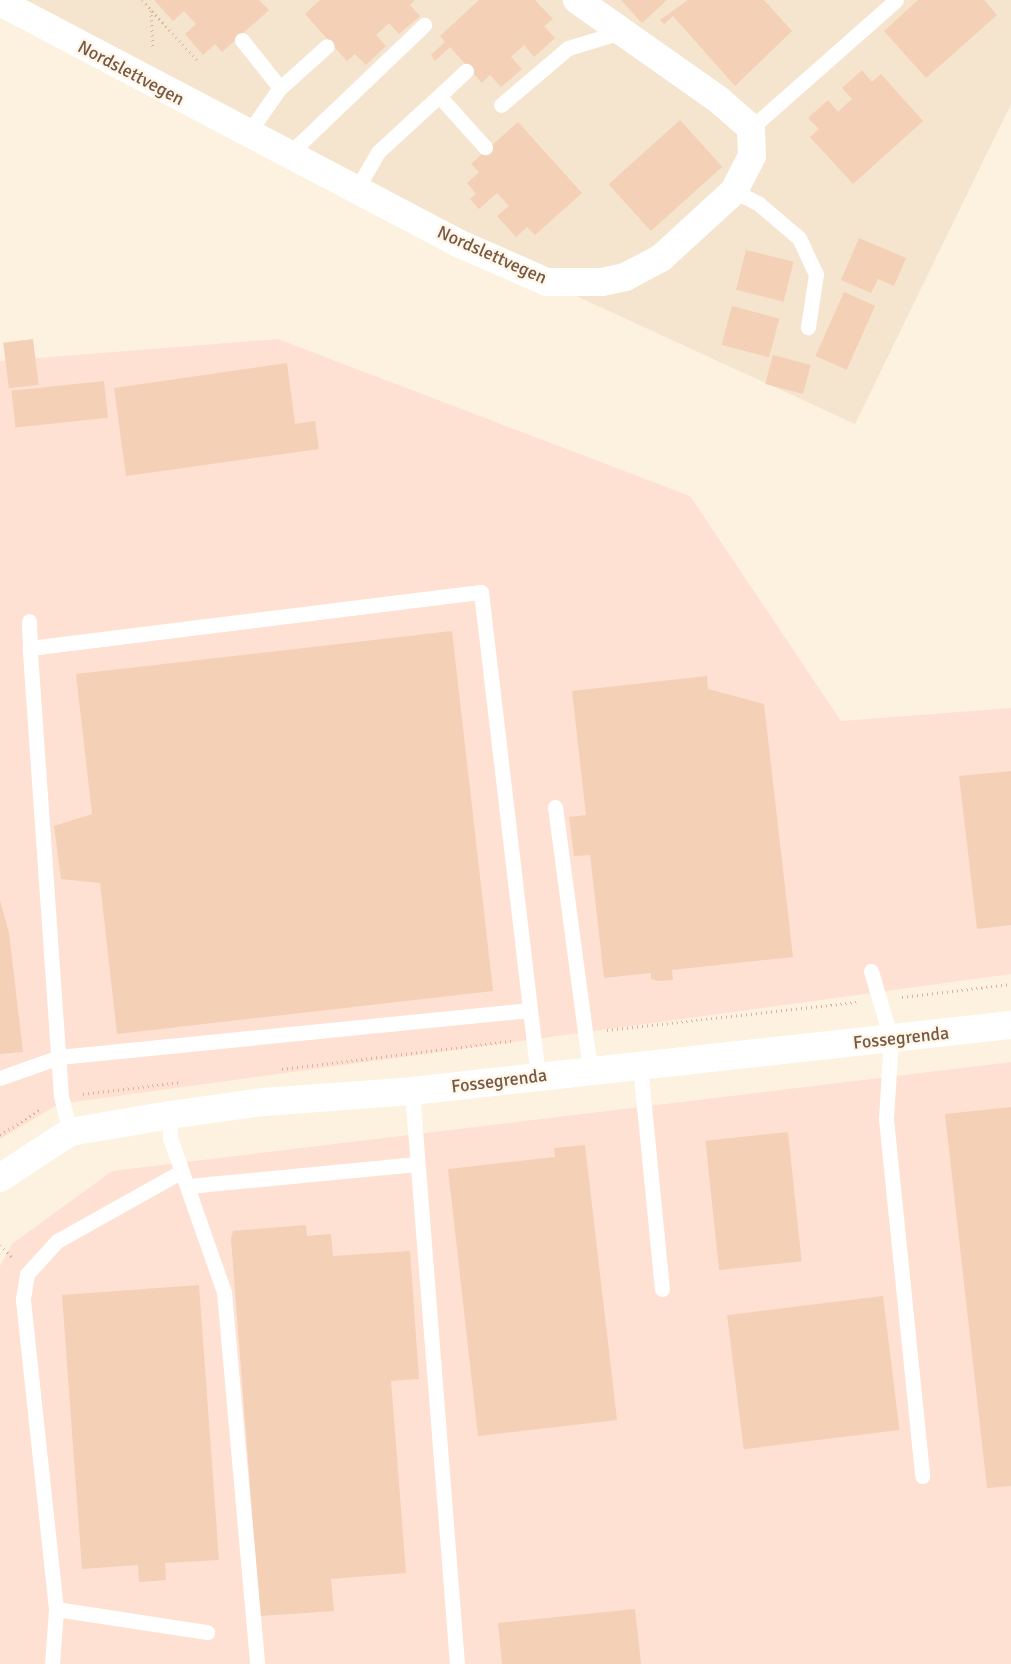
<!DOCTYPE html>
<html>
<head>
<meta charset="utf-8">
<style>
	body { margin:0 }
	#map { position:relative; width:1011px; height:1664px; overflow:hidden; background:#fdf2e0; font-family:Signika,sans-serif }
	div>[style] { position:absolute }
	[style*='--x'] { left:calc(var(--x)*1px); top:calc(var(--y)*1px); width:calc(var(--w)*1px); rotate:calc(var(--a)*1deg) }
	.residential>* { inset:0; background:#f5e4ce }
	.commercial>* { inset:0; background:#fee1d3 }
	.building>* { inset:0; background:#f4d0b6; transform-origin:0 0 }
	.path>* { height:3px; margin-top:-1.5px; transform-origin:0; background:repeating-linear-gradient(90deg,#d8b39a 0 1px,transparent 0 5px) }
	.lane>* { height:15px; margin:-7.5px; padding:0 7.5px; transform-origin:7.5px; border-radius:7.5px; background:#fff }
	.street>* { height:28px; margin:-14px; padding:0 14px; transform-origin:14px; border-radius:14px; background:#fff }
	.secondary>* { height:28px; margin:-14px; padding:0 14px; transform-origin:14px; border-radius:14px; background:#fff }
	span { translate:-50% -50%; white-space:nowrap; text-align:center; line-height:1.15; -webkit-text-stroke:4.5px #fff6e7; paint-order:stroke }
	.street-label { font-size:18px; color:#755846 }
</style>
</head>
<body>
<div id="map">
	<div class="residential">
		<i style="clip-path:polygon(0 0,1011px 0,1011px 104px,855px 424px,341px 188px)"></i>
	</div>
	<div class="commercial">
		<i style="clip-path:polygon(278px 339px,690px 496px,841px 721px,1011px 708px,1011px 974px,59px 1104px,0 1139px,0 361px)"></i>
		<i style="clip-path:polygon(1011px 1062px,1011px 1664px,0 1664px,0 1266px,12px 1244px,112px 1171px)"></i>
	</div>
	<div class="building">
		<i style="clip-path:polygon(154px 0,259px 0,269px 10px,222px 52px,215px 44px,203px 55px,185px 34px,196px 24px,184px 11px,173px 21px)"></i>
		<i style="clip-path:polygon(320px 0,415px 0,410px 5px,420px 16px,399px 34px,389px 23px,376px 35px,386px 46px,366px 65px,355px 54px,347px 61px,305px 14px)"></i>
		<i style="clip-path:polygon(479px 0,535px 0,553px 19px,544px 26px,555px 38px,534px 57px,524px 45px,511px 57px,522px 69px,501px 87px,490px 75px,482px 83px,450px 47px,435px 61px,431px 55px,445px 42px,440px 36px)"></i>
		<i style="clip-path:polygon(621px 0,667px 0,642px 23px)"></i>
		<i style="clip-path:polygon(688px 0,764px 0,792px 31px,735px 86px,673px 16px,664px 24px,660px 20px)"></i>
		<i style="clip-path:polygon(918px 0,984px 0,997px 15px,926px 78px,884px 31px)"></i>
		<i style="clip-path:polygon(862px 70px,872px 82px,881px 74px,923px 121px,853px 184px,810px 137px,819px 129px,808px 118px,828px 100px,838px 112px,852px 99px,842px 88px)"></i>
		<i style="left:680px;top:120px;width:63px;height:96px;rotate:48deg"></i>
		<i style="clip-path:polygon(518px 122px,582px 193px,535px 235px,527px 227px,516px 237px,497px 216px,509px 206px,497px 193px,479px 209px,470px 199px,476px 194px,467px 183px,479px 172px,471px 164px)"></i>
		<i style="clip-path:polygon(859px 238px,906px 258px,894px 286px,878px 279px,871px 293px,841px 280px)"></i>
		<i style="left:746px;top:250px;width:49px;height:41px;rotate:14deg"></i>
		<i style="left:844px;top:292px;width:34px;height:70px;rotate:24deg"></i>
		<i style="left:732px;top:306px;width:49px;height:40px;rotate:15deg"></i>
		<i style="left:33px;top:339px;width:46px;height:30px;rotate:83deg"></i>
		<i style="left:773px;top:355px;width:39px;height:30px;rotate:15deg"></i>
		<i style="clip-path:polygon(287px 363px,295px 424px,315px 421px,319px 449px,126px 476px,114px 388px)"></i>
		<i style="left:104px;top:381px;width:37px;height:93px;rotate:84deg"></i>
		<i style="clip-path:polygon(452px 631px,493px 991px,117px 1034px,100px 883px,61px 879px,54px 826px,92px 814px,76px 674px)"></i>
		<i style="clip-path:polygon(707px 676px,708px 689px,764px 704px,793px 957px,672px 970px,673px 980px,658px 981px,651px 979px,651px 973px,604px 978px,590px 855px,574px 856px,569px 817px,586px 815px,572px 691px)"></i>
		<i style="clip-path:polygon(1011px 771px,1011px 925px,977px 929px,959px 776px)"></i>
		<i style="clip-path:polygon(0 900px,9px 933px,23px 1052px,0 1054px)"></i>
		<i style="clip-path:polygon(1011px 1107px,1011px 1486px,987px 1488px,945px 1114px)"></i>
		<i style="left:788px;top:1132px;width:130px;height:83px;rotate:84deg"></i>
		<i style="clip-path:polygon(585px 1145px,617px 1420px,478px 1436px,448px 1169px,555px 1157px,554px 1148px)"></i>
		<i style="clip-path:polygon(306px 1225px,307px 1236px,331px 1234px,333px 1256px,410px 1251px,419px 1379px,391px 1381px,406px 1573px,331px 1579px,334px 1611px,260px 1616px,231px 1239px,233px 1231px)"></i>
		<i style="clip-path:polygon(199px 1285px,219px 1560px,165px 1563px,166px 1580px,139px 1582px,138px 1565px,82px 1569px,62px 1295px)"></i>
		<i style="left:883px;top:1296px;width:135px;height:157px;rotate:83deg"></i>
		<i style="clip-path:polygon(635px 1609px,641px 1664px,502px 1664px,498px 1623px)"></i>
	</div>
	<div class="path">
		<i style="--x:142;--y:0;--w:81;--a:47.5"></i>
		<i style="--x:151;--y:10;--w:39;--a:87"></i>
		<i style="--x:902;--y:997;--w:110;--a:-6.8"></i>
		<i style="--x:607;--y:1030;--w:251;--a:-6.4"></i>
		<i style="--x:282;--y:1069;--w:231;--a:-7"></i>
		<i style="--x:83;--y:1094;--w:99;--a:-7"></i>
		<i style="--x:0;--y:1135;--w:49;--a:-32.4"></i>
		<i style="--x:0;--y:1245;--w:17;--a:45"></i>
	</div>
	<div class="lane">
		<i style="--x:242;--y:40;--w:61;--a:51.6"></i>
		<i style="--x:439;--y:96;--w:37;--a:-43"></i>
		<i style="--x:501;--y:105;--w:88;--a:-40.4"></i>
		<i style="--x:568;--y:48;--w:52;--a:-16.7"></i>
		<i style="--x:751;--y:128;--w:193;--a:-41.4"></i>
		<i style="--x:247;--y:135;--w:56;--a:-55.2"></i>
		<i style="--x:279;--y:89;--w:64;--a:-41.9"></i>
		<i style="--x:289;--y:154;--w:187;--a:-43.7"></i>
		<i style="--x:356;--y:190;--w:44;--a:-59.9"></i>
		<i style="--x:378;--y:152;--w:83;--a:-42.6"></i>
		<i style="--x:439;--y:96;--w:69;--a:48"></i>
		<i style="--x:734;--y:191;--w:28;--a:27"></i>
		<i style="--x:759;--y:204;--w:52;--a:40.4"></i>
		<i style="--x:799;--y:238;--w:40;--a:65"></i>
		<i style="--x:816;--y:274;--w:54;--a:98.6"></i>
		<i style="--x:29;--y:621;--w:27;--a:88"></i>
		<i style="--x:555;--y:807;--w:266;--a:82.4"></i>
		<i style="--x:871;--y:971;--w:71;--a:73.6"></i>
		<i style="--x:891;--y:1039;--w:80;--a:93.6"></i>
		<i style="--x:886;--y:1119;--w:359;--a:84.2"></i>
		<i style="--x:640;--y:1065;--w:225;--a:84.4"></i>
		<i style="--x:0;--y:1078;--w:63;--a:-19.6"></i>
		<i style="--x:59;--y:1057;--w:470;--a:-5.7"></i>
		<i style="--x:412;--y:1091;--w:575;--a:85.51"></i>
		<i style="--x:170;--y:1115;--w:23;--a:90"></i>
		<i style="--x:170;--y:1138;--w:163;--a:70.7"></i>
		<i style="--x:224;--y:1292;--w:373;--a:84.9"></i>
		<i style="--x:70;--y:1132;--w:37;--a:-104"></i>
		<i style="--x:61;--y:1096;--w:449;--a:-94"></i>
		<i style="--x:30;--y:648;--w:454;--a:-7.1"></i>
		<i style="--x:481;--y:592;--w:487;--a:83.3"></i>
		<i style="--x:188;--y:1186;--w:230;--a:-5.5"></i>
		<i style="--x:56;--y:1609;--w:153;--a:8.7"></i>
		<i style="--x:52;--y:1664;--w:55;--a:-85.8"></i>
		<i style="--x:56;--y:1609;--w:312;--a:-96.1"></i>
		<i style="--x:23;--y:1299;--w:25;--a:-81"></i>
		<i style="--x:27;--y:1274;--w:45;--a:-47.7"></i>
		<i style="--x:57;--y:1241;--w:143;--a:-29.2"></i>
	</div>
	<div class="street">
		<i style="--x:0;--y:2;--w:518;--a:27.75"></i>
		<i style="--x:458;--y:243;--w:97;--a:23.7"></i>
		<i style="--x:547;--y:282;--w:55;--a:0"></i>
		<i style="--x:602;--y:282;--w:24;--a:-12"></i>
		<i style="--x:625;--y:277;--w:41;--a:-27.8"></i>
		<i style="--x:661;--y:258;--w:99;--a:-42.5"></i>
		<i style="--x:734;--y:191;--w:39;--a:-63"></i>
		<i style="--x:752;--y:156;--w:28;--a:-92"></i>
		<i style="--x:751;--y:128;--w:43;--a:-138.8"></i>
		<i style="--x:719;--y:100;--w:174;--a:-144.8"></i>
	</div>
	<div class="secondary">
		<i style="--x:0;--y:1178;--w:84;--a:-33.3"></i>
		<i style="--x:70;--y:1132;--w:101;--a:-9.6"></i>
		<i style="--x:170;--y:1115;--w:94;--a:-8"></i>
		<i style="--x:263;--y:1102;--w:149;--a:-4.2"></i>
		<i style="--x:412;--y:1091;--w:603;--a:-6.29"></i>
	</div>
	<div class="street-label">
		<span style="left:131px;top:73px;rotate:28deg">Nordslettvegen</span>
		<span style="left:492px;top:255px;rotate:24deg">Nordslettvegen</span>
		<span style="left:901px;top:1038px;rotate:-6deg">Fossegrenda</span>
		<span style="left:499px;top:1081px;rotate:-7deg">Fossegrenda</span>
	</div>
</div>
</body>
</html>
